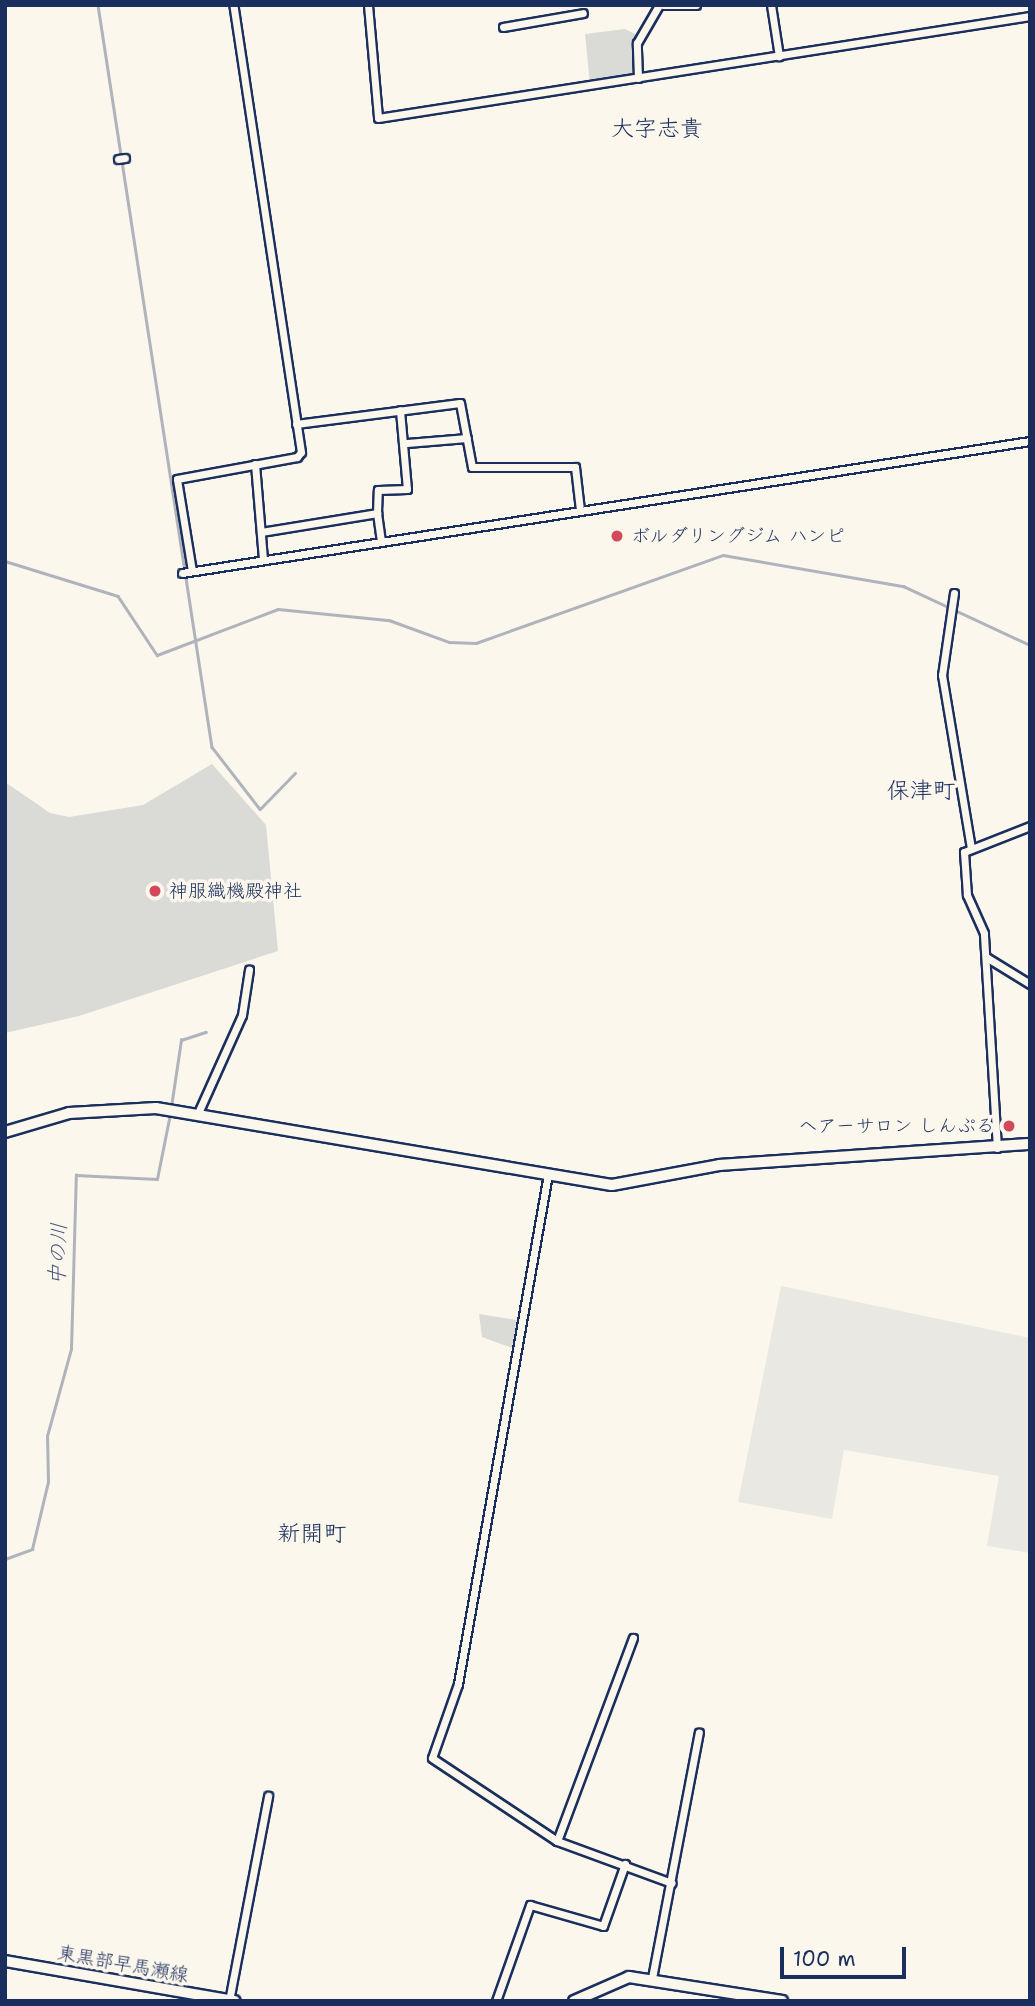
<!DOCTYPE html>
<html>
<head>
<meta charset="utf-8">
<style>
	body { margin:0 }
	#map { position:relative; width:1035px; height:2006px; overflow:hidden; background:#fbf7ec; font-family:"Shantell Sans","Klee One",sans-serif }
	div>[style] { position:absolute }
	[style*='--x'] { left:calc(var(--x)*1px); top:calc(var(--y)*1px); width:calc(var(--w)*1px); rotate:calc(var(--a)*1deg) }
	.built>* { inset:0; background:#eae8e2 }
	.green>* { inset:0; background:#dadad7 }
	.stream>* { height:2.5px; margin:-1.25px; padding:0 1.25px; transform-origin:1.25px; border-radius:1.25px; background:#afb3bb }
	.roads { filter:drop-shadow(2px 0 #1b2f5e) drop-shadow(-2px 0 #1b2f5e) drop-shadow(0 2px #1b2f5e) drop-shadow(0 -2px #1b2f5e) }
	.street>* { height:7px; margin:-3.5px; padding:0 3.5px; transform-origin:3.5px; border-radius:3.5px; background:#fbf7ec }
	.secondary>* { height:10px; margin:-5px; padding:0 5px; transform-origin:5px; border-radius:5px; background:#fbf7ec }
	.dots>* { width:19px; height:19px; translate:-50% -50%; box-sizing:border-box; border:4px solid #fbf7ec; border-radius:50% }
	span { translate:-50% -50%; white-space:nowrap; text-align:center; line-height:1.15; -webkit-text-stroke:7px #fbf7ec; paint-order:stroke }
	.poi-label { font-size:19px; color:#1b2f5e }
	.left { translate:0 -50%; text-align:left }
	.right { translate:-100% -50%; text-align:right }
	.street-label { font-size:19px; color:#1b2f5e }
	.water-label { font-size:21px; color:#47577a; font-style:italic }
	.quarter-label { font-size:23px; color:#1b2f5e }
	.frame { position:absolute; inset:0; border:7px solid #1b2f5e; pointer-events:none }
	.scale { position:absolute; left:780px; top:1947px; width:126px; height:32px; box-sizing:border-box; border:4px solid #1b2f5e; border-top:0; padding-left:9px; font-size:21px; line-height:24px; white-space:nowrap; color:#1b2f5e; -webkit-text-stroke:5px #fbf7ec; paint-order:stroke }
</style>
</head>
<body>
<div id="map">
	<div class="built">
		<i style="clip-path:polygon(781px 1286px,1030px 1338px,1030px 1553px,987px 1546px,999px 1476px,844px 1450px,832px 1519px,738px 1502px)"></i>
	</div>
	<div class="green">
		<i style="clip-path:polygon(625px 29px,639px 36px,636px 77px,590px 84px,585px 34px)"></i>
		<i style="clip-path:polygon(212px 764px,266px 825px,278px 951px,79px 1016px,5px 1033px,5px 782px,50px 813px,69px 817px,143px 805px)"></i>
		<i style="clip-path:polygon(479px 1314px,517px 1320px,512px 1348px,482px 1337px)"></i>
	</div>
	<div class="stream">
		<i style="--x:98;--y:5;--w:751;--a:81.27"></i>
		<i style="--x:212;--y:747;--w:78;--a:52.3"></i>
		<i style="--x:260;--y:809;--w:50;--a:-45.8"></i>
		<i style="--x:5;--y:561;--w:118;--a:17.2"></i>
		<i style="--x:118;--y:596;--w:71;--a:56.5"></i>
		<i style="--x:157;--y:655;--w:129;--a:-20.8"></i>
		<i style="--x:278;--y:609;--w:112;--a:5.7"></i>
		<i style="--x:389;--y:620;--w:64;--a:20.1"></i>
		<i style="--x:449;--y:642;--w:27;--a:2"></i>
		<i style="--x:476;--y:643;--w:262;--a:-19.6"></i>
		<i style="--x:723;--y:555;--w:183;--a:9.8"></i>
		<i style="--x:903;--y:586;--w:140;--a:24.9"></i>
		<i style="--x:171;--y:1107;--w:68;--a:-81.5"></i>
		<i style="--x:181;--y:1040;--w:26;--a:-18"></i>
		<i style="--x:5;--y:1559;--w:29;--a:-20"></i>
		<i style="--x:32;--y:1549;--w:69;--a:-76.6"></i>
		<i style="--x:48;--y:1482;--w:46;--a:-91.2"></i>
		<i style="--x:47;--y:1436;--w:90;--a:-74.6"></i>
		<i style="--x:71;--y:1349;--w:174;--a:-88.4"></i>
		<i style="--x:76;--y:1175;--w:81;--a:2.8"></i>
		<i style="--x:157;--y:1179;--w:66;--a:-78.7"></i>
	</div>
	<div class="roads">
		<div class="street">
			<i style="--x:368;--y:5;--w:113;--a:84.9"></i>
			<i style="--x:378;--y:118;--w:660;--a:-8.89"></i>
			<i style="--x:663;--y:5;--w:33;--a:0"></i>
			<i style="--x:771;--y:5;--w:52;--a:81.1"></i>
			<i style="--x:503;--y:27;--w:81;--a:-9.9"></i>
			<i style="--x:638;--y:78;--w:35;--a:-92"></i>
			<i style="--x:637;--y:43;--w:44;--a:-59.9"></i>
			<i style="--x:118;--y:159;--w:7;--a:-8"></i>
			<i style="--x:296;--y:424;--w:165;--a:-7.3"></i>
			<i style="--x:460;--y:403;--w:65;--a:79.4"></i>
			<i style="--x:472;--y:467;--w:103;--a:0"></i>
			<i style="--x:575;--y:467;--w:43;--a:83.4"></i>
			<i style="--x:407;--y:443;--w:60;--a:-4.8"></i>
			<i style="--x:255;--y:464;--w:95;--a:85.2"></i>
			<i style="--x:377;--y:513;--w:23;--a:-88"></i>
			<i style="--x:378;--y:490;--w:29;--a:-2"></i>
			<i style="--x:407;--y:489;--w:79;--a:-95.1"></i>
			<i style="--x:261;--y:532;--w:118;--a:-9.3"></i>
			<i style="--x:377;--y:513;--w:29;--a:82"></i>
			<i style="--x:192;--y:571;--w:93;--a:-99.3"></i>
			<i style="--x:177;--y:479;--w:122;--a:-10.4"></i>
			<i style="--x:297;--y:457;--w:6;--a:-51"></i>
			<i style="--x:301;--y:452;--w:452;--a:-98.6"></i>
			<i style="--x:182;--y:573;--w:858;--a:-8.85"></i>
			<i style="--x:954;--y:593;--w:83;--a:98.3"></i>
			<i style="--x:942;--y:675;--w:176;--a:80.5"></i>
			<i style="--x:986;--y:957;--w:52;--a:31.5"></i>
			<i style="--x:198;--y:1113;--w:107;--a:-65.8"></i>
			<i style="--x:242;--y:1015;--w:46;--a:-81.2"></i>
			<i style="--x:997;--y:1148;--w:215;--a:-93.5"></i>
			<i style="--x:984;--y:933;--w:42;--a:-114.1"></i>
			<i style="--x:967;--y:895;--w:43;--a:-94"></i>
			<i style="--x:964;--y:852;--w:71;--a:-21.5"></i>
			<i style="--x:548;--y:1174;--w:518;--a:100.01"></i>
			<i style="--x:458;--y:1684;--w:78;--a:109.4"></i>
			<i style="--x:432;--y:1758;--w:150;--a:33.6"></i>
			<i style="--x:557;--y:1841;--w:122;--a:20.1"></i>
			<i style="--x:557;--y:1841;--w:217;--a:-69.5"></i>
			<i style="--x:652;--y:1978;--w:250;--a:-79.2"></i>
			<i style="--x:229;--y:2001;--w:209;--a:-79.2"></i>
			<i style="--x:496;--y:2001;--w:102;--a:-70.5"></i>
			<i style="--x:530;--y:1905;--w:76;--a:16"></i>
			<i style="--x:603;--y:1926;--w:66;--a:-70.5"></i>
		</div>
		<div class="secondary">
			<i style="--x:5;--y:1132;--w:67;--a:-16.5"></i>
			<i style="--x:69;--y:1113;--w:87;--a:-3.3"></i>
			<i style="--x:156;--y:1108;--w:462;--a:9.6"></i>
			<i style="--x:612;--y:1185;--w:110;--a:-10.5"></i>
			<i style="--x:720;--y:1165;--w:311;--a:-3.9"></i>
			<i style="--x:5;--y:1961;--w:233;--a:9.9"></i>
			<i style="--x:574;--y:2001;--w:60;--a:-23.6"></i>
			<i style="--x:629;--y:1977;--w:155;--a:8.9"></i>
		</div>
	</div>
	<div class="dots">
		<i style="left:617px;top:536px;background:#d1495b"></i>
		<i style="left:155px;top:891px;background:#d1495b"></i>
		<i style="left:1009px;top:1126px;background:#d1495b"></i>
	</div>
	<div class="poi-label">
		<span class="left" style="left:631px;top:536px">ボルダリングジム ハンピ</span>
		<span class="left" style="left:169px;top:891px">神服織機殿神社</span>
		<span class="right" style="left:995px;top:1126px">ヘアーサロン しんぷる</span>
	</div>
	<div class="street-label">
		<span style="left:123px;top:1964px;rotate:10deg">東黒部早馬瀬線</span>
	</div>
	<div class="water-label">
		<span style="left:58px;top:1254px;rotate:-88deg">中の川</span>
	</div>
	<div class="quarter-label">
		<span style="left:657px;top:128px">大字志貴</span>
		<span style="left:921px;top:790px">保津町</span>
		<span style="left:312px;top:1533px">新開町</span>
	</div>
	<div class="frame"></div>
	<div class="scale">100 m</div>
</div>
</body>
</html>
